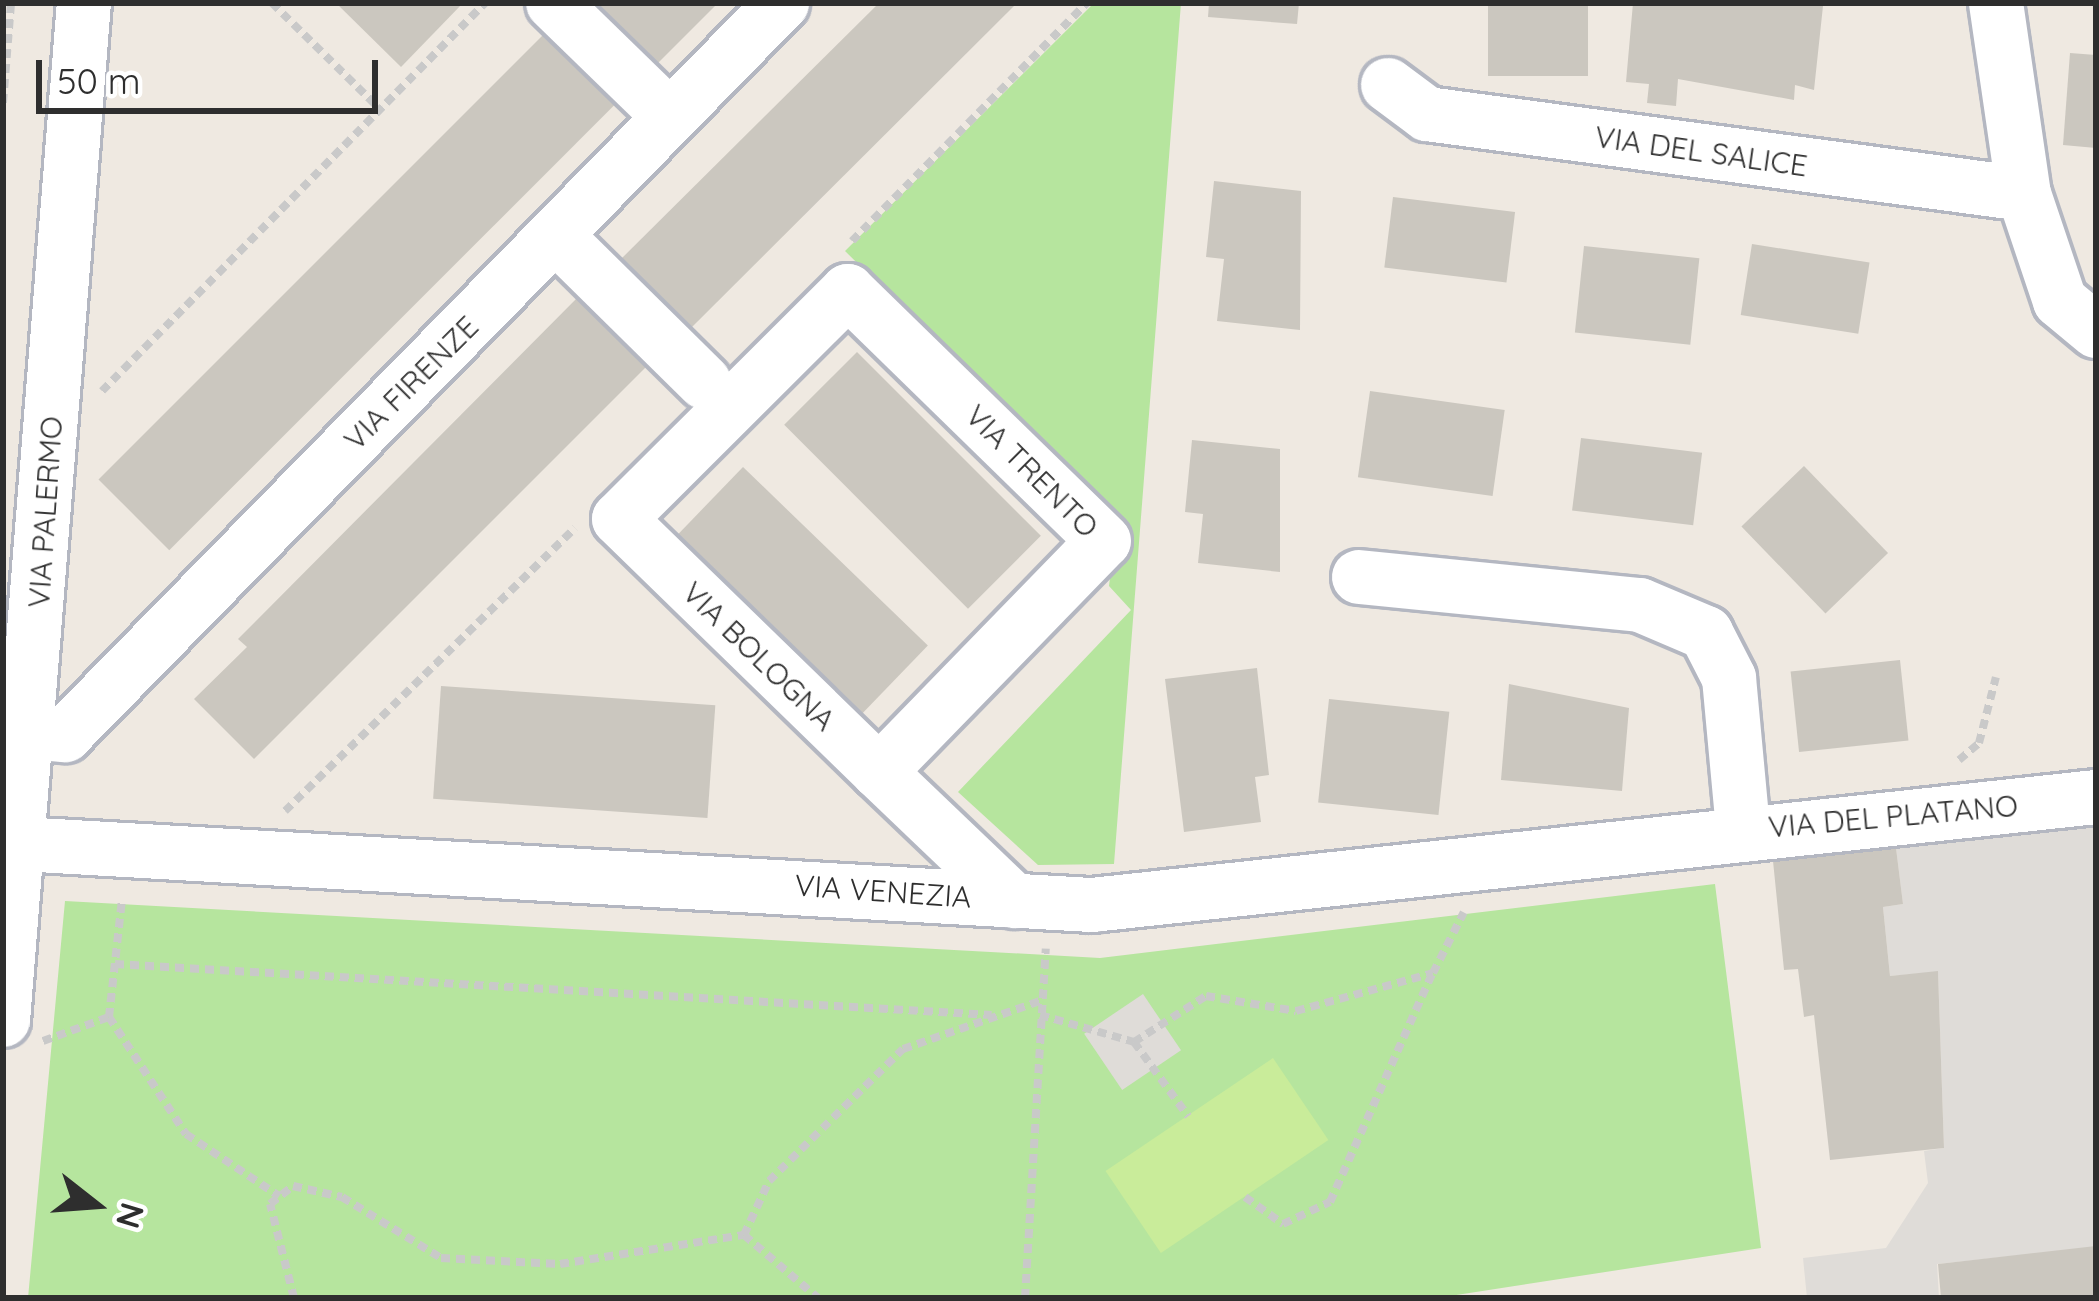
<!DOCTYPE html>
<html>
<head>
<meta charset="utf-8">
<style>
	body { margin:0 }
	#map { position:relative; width:2099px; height:1301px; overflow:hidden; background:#efe9e1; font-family:Quicksand,sans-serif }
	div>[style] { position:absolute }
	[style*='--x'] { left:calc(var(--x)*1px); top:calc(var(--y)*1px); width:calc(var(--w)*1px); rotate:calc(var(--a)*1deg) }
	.green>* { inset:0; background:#b6e59e }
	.pitch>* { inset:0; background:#c9ec9a; transform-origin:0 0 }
	.plaza>* { inset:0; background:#dfdcd8; transform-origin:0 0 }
	.building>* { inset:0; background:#cbc7bf; transform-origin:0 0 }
	.path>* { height:8px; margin-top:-4px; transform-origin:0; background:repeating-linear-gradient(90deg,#c9c9c9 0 9px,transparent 0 15px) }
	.roads { filter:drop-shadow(3px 0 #b4b7c1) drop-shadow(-3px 0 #b4b7c1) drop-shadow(0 3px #b4b7c1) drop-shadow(0 -3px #b4b7c1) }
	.street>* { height:54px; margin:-27px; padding:0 27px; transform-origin:27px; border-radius:27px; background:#fff }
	span { translate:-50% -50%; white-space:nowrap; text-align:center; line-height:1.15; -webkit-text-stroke:9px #fff; paint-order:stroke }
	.street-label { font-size:30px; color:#2e2e2e }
	.frame { position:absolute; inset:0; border:6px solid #2e2e2e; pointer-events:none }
	.north { position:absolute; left:36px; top:1145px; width:120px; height:120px; -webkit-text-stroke:9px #fff; paint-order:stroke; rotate:107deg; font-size:33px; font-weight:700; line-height:48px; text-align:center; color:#2e2e2e }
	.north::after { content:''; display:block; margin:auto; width:42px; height:54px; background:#2e2e2e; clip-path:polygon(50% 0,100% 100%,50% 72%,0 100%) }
	.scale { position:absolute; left:36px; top:60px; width:342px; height:54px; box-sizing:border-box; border:6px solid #2e2e2e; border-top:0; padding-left:15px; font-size:36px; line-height:42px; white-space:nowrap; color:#2e2e2e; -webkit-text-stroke:9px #fff; paint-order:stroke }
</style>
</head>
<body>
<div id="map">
	<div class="green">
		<i style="clip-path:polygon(1094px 3px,1181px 3px,1114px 864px,1038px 865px,958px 792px,1131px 610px,1109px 586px,1117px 520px,845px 251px)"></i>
		<i style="clip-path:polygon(1715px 884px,1761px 1248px,1437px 1298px,28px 1298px,65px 901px,1100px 958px)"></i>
	</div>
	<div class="pitch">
		<i style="left:1273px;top:1058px;width:99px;height:202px;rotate:56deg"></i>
	</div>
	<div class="plaza">
		<i style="clip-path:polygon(2096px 825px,2096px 1247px,1937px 1264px,1939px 1298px,1807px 1298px,1803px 1258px,1886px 1248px,1928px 1183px,1924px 1151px,1944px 1148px,1938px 972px,1890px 976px,1883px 907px,1903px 904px,1896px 848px)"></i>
		<i style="left:1143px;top:994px;width:68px;height:71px;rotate:56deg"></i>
	</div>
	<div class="building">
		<i style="clip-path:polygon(336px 3px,463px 3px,401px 67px)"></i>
		<i style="clip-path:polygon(588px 3px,718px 3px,653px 68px)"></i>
		<i style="clip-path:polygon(879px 3px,1017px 3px,688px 331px,619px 261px)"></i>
		<i style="clip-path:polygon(1209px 3px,1299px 3px,1297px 24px,1208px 17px)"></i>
		<i style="left:1488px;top:3px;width:100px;height:73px"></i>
		<i style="clip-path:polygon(1633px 3px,1823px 6px,1814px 90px,1795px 85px,1794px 100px,1678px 79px,1676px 106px,1647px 103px,1649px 84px,1626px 82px)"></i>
		<i style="left:544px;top:34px;width:100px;height:630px;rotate:45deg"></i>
		<i style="clip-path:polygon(2070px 53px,2096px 55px,2096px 148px,2063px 145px)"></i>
		<i style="clip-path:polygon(1214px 181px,1301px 191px,1300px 330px,1217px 321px,1224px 259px,1206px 257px)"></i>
		<i style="left:1393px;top:197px;width:123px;height:71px;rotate:7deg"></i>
		<i style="left:1752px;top:244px;width:119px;height:72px;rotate:9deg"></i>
		<i style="left:1584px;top:246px;width:116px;height:87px;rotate:6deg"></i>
		<i style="clip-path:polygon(579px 296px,648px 365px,254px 759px,194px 699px,247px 647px,238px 639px)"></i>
		<i style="left:857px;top:352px;width:260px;height:103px;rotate:45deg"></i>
		<i style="left:1370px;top:391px;width:136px;height:87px;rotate:8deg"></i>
		<i style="left:1581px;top:438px;width:122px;height:73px;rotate:7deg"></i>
		<i style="clip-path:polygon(1192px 440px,1280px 449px,1280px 572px,1198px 563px,1203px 514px,1185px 512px)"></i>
		<i style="left:1804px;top:466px;width:121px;height:87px;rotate:46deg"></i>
		<i style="left:743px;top:467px;width:257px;height:101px;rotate:44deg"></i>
		<i style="left:1900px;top:660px;width:81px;height:110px;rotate:84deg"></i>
		<i style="clip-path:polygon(1257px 668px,1269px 775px,1255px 777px,1261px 822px,1184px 832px,1165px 679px)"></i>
		<i style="clip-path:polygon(1509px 684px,1629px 708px,1622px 791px,1501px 780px)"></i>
		<i style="left:441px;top:686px;width:275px;height:113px;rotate:4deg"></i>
		<i style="left:1329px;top:699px;width:121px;height:104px;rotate:6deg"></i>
		<i style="clip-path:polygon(1896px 848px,1903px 904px,1883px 907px,1890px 976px,1938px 971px,1944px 1148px,1830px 1160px,1814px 1015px,1804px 1017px,1798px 969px,1784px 970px,1773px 861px)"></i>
		<i style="clip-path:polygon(2096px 1246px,2096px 1298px,1941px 1298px,1938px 1264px)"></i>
	</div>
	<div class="path">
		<i style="--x:272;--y:3;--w:151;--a:44.5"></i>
		<i style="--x:3;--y:103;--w:100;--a:-85.4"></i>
		<i style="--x:852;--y:241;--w:334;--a:-45.4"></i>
		<i style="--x:102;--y:391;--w:545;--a:-45.37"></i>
		<i style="--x:1959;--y:760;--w:26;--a:-40"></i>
		<i style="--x:1979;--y:743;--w:68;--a:-75.6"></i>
		<i style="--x:285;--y:811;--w:405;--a:-44.3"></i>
		<i style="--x:115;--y:964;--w:878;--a:3.33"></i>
		<i style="--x:1040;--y:1015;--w:98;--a:16"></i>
		<i style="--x:1134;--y:1042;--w:85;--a:-32.6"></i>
		<i style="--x:1206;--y:996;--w:91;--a:9.5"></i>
		<i style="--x:1296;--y:1011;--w:142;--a:-15.5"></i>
		<i style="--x:1433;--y:973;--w:68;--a:-63.1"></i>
		<i style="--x:109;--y:1017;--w:118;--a:-83.7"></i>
		<i style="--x:43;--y:1041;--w:70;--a:-20"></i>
		<i style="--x:109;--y:1017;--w:140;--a:56.7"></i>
		<i style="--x:186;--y:1134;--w:112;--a:33.7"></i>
		<i style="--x:1134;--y:1042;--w:92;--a:53.9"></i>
		<i style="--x:1245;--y:1197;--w:47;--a:35.4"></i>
		<i style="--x:1283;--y:1224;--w:52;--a:-25.1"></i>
		<i style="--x:1330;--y:1202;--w:250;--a:-65.9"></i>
		<i style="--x:744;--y:1235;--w:97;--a:40.4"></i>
		<i style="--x:294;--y:1298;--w:97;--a:-104.3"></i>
		<i style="--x:270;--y:1204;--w:29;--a:-38"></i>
		<i style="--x:293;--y:1186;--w:50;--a:12.7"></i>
		<i style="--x:342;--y:1197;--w:116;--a:31.6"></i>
		<i style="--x:441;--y:1258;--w:119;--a:2.9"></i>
		<i style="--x:560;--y:1264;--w:186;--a:-9"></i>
		<i style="--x:744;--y:1235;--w:60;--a:-65.2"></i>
		<i style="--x:769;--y:1181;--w:188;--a:-44.6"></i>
		<i style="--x:903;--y:1049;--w:145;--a:-19.3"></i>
		<i style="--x:1025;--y:1298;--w:350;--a:-86.6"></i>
	</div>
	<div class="roads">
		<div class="street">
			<i style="--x:553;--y:3;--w:162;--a:44.2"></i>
			<i style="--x:1996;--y:3;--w:193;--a:81.7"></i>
			<i style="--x:2024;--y:194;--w:113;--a:71.4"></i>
			<i style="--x:2060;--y:301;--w:47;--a:39.8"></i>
			<i style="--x:1388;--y:85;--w:49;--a:36.6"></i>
			<i style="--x:1427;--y:114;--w:602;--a:7.63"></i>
			<i style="--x:556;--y:236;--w:208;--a:44.6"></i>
			<i style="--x:1359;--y:577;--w:282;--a:5.7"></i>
			<i style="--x:1640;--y:605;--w:72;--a:23"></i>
			<i style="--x:1706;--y:633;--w:51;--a:62.9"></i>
			<i style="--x:1729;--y:678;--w:153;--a:84.7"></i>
			<i style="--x:28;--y:732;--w:37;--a:5"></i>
			<i style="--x:65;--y:735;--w:1025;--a:-45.59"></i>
			<i style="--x:879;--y:772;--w:322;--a:-45.8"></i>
			<i style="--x:1104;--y:541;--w:358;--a:-135.7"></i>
			<i style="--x:848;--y:291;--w:323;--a:135.1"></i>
			<i style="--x:619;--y:519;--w:363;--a:44.2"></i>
			<i style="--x:879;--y:772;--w:187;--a:43.7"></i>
			<i style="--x:20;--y:844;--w:1074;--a:3.26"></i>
			<i style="--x:1092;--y:905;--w:1010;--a:-6.14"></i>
			<i style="--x:3;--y:1020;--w:1020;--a:-85.45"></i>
		</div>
	</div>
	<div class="street-label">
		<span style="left:1701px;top:151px;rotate:8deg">VIA DEL SALICE</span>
		<span style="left:411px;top:383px;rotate:-45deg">VIA FIRENZE</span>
		<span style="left:1032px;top:471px;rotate:45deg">VIA TRENTO</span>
		<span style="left:45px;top:512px;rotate:-86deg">VIA PALERMO</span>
		<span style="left:759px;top:656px;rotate:44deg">VIA BOLOGNA</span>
		<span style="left:1893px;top:816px;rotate:-5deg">VIA DEL PLATANO</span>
		<span style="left:883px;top:891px;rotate:4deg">VIA VENEZIA</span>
	</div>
	<div class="frame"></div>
	<div class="north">N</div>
	<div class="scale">50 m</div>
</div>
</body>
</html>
